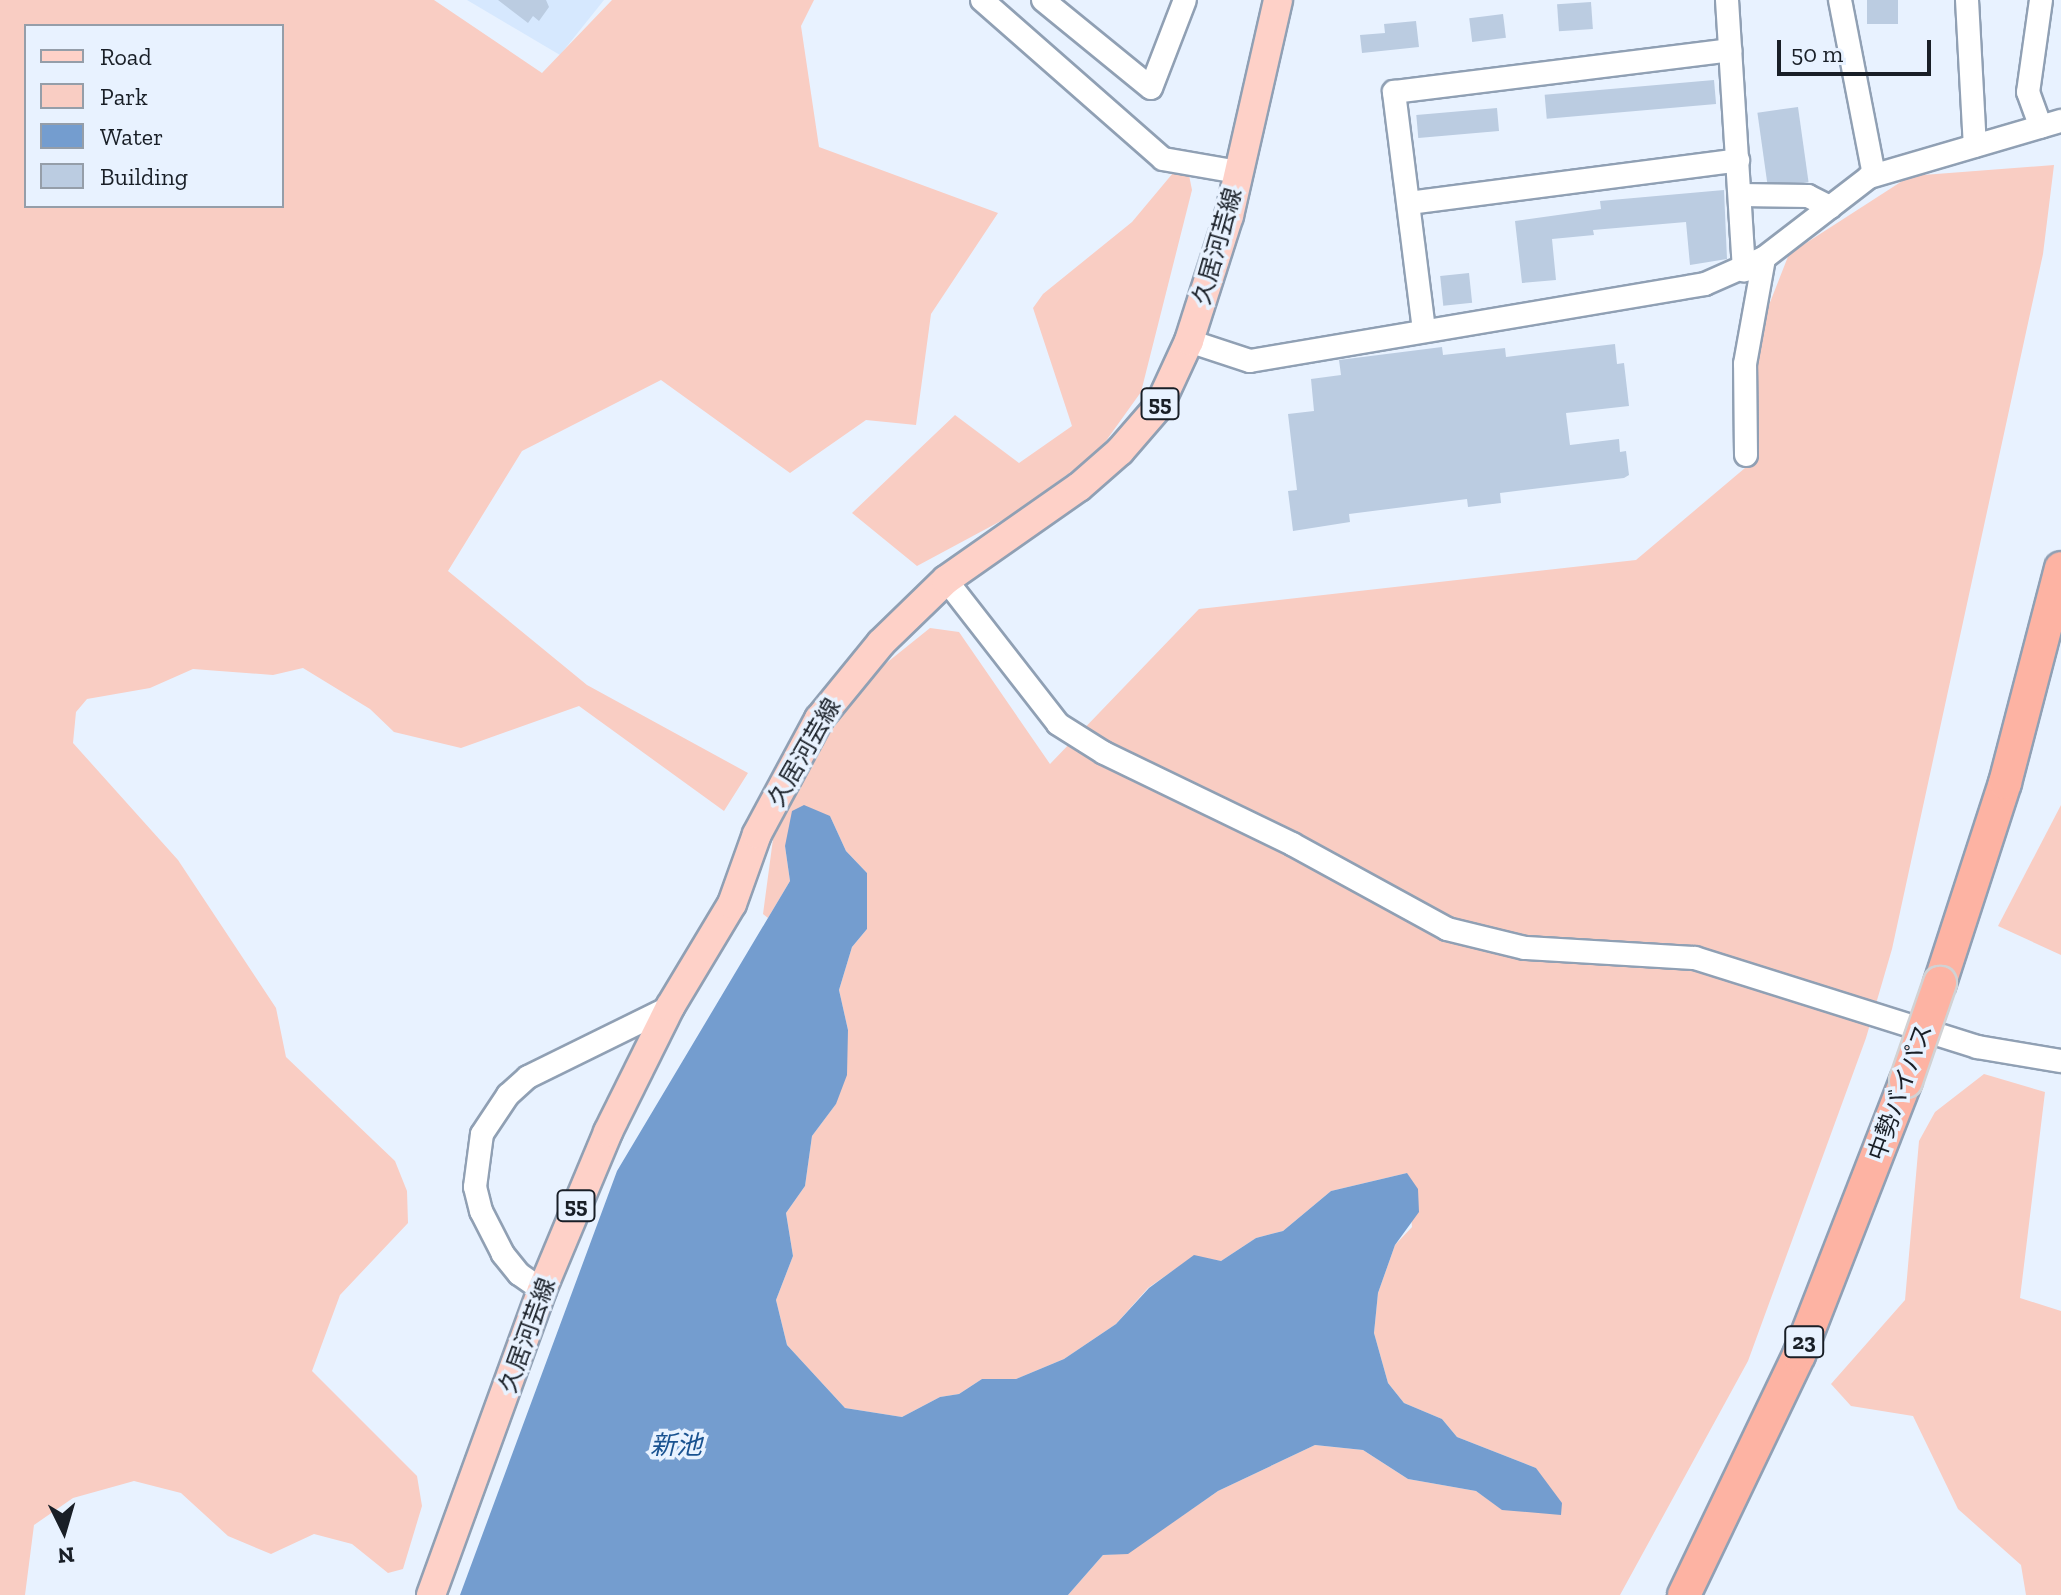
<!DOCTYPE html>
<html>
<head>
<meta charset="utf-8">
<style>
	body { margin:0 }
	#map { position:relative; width:2061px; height:1595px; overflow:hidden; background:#e8f2ff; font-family:"Zilla Slab","Noto Sans JP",serif }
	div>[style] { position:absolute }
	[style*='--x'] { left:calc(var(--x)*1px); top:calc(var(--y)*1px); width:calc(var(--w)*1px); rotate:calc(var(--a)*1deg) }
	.built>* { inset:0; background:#d6e8fe }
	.green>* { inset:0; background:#f9cdc3 }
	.water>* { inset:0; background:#749dcf }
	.building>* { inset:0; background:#bbcce1; transform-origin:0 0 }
	.roads { filter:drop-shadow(2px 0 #90a0b4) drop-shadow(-2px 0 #90a0b4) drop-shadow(0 2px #90a0b4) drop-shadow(0 -2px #90a0b4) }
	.minor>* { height:22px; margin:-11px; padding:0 11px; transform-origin:11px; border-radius:11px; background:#fff }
	.major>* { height:28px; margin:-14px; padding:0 14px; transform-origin:14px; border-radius:14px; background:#fed1c8 }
	.highway>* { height:32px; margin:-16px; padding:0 16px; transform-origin:16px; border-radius:16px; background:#fdb3a3 }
	.bridges { filter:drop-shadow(2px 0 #d1d2d4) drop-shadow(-2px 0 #d1d2d4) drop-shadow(0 2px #d1d2d4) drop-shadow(0 -2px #d1d2d4) }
	.highway-bridge>* { height:32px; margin:-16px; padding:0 16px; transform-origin:16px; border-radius:16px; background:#fdb3a3 }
	span { translate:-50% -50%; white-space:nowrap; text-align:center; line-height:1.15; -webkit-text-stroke:7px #e8f2ff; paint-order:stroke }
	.shield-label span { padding:2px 6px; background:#e8f2ff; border:2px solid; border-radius:6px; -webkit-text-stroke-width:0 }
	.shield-label { font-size:22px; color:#191f27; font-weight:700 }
	.street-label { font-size:24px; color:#191f27 }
	.water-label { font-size:26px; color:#195290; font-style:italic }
	.legend { position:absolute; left:24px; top:24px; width:260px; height:184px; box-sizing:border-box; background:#e8f2ff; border:2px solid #959ea9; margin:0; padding:10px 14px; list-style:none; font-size:24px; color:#191f27 }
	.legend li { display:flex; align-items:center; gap:16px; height:40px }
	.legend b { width:40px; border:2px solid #959ea9 }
	.north { position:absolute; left:24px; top:1491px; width:80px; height:80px; -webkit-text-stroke:6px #e8f2ff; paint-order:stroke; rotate:175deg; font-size:22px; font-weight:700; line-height:32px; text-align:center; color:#191f27 }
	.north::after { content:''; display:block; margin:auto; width:28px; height:36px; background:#191f27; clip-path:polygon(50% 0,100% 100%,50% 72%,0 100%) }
	.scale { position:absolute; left:1777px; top:40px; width:154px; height:36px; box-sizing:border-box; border:4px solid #191f27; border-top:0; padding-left:10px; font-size:24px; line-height:28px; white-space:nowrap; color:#191f27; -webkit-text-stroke:6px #e8f2ff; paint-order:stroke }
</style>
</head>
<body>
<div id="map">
	<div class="built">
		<i style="clip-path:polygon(467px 0,604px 0,560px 55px)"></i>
	</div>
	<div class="green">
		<i style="clip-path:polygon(evenodd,0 0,434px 0,542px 73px,612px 0,814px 0,801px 26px,819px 147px,998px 213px,931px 314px,916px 425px,866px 420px,790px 473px,661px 380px,522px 451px,448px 571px,587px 685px,748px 773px,724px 811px,579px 706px,461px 748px,394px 732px,370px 709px,303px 668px,273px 675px,193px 669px,150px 688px,87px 699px,76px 712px,73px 743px,178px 860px,276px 1008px,286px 1057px,395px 1161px,407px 1191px,408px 1223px,340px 1295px,312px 1371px,417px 1476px,422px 1506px,403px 1569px,388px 1573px,352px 1544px,314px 1534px,271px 1554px,228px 1536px,181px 1493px,134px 1481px,73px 1498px,34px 1525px,25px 1595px,0 1595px,0 0,26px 26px,282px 26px,282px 206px,26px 206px,26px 26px)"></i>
		<i style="clip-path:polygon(2054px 165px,2043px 254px,1892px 949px,1866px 1038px,1748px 1361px,1620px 1595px,1068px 1595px,1103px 1555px,1128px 1553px,1218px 1491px,1315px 1445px,1363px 1450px,1408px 1479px,1476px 1491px,1503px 1510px,1543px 1480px,1536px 1468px,1457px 1437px,1442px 1419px,1404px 1403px,1388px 1383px,1374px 1333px,1378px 1293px,1395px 1245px,1412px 1227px,1407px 1173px,1331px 1191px,1283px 1231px,1256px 1238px,1221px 1261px,1194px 1256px,1148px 1288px,1116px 1324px,1064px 1359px,1016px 1379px,982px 1379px,959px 1394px,940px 1397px,902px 1417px,845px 1408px,787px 1345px,776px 1300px,793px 1256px,786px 1213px,805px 1186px,812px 1136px,836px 1104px,848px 1030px,839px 990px,852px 947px,867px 929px,867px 873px,846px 851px,830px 816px,785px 846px,790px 881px,768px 918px,763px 914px,773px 839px,786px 798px,814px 743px,869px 677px,930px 628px,959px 632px,1050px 764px,1199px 609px,1636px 560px,1758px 457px,1754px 343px,1789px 254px,1910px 176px)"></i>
		<i style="clip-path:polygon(1173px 173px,1189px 175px,1192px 190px,1141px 392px,1098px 452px,1012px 515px,917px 566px,852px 513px,955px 415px,1019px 463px,1072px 426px,1033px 308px,1043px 294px,1132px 222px)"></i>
		<i style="clip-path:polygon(2061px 805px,2061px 955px,1998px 926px)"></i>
		<i style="clip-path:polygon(1984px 1074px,2045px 1092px,2020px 1298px,2061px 1311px,2061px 1595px,2026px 1595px,2021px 1565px,1958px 1509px,1913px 1416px,1851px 1406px,1831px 1384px,1905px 1300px,1919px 1141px,1935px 1112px)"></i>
	</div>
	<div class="water">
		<i style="clip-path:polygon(804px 805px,830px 816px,846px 851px,867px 873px,867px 929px,852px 947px,839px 990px,848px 1030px,847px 1075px,836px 1104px,812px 1136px,805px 1186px,786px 1213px,793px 1256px,776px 1300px,787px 1345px,845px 1408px,902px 1417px,940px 1397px,959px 1394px,982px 1379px,1016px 1379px,1064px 1359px,1116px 1324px,1149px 1288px,1194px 1255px,1221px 1261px,1256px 1238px,1283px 1231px,1331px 1191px,1407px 1173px,1418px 1189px,1419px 1212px,1395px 1245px,1378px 1293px,1374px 1333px,1388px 1383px,1404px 1403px,1442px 1419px,1457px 1437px,1536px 1468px,1562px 1503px,1561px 1515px,1502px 1510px,1476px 1491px,1408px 1479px,1363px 1450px,1315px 1445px,1218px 1491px,1128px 1554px,1103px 1555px,1068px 1595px,460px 1595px,617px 1171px,790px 881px,785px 846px,792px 811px)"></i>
	</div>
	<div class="building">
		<i style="clip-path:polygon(498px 0,546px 0,549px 7px,539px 21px,533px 16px,528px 23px)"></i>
		<i style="left:1867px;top:0;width:31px;height:24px"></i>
		<i style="left:1591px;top:2px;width:27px;height:34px;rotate:86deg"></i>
		<i style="left:1503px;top:14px;width:24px;height:34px;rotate:83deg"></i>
		<i style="clip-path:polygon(1416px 21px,1419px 47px,1362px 53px,1360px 35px,1385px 33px,1384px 24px)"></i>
		<i style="left:1714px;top:80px;width:24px;height:170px;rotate:85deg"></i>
		<i style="left:1798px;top:107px;width:76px;height:41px;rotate:82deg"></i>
		<i style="left:1497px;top:108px;width:23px;height:81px;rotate:85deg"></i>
		<i style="clip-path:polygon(1724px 190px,1727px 259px,1690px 265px,1686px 222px,1593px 230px,1594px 235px,1552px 239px,1556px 280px,1522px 283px,1515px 221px,1601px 209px,1600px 201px)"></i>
		<i style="left:1469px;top:273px;width:30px;height:29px;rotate:84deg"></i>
		<i style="clip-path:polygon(1615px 344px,1617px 364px,1624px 363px,1629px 406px,1566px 413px,1570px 445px,1619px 439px,1620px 452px,1626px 451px,1629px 475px,1624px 478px,1500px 493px,1501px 503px,1468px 507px,1467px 499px,1349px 514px,1350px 522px,1293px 531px,1288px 491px,1297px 490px,1288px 414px,1314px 411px,1311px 379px,1341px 375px,1339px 360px,1442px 347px,1443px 355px,1505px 348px,1506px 357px)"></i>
	</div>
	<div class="roads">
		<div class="minor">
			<i style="--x:982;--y:0;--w:241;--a:41.3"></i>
			<i style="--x:1163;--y:159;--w:76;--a:9.8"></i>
			<i style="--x:1043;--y:0;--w:139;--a:39.2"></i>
			<i style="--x:1151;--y:88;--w:94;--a:-68.9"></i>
			<i style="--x:1727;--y:0;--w:271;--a:86.4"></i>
			<i style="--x:1840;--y:0;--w:178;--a:79"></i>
			<i style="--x:1967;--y:0;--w:146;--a:86.9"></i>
			<i style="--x:2041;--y:0;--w:93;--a:98"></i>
			<i style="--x:2028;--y:92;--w:37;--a:70"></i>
			<i style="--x:1740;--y:195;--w:68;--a:0.8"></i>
			<i style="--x:1808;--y:196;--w:25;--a:27"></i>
			<i style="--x:1409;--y:203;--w:332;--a:-7.4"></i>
			<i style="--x:1424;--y:330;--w:240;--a:-97.2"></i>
			<i style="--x:1394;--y:92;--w:339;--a:-7.1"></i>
			<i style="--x:1189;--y:341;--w:64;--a:18.2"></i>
			<i style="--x:1250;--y:361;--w:461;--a:-9.6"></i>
			<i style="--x:1705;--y:284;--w:64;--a:-23.8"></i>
			<i style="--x:1764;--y:258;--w:133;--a:-37.6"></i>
			<i style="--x:1869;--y:177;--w:200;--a:-16.3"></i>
			<i style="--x:1746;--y:455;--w:91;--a:-90.6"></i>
			<i style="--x:1745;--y:364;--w:108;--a:-79.8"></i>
			<i style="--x:946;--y:580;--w:182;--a:52.1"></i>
			<i style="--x:1058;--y:724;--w:54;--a:32.2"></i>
			<i style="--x:1104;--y:753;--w:209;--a:25.8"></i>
			<i style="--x:1292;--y:844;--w:177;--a:28.7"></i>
			<i style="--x:1447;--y:929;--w:80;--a:13.7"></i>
			<i style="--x:1525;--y:948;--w:170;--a:3.4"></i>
			<i style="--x:1695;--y:958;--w:296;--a:17.5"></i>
			<i style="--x:1977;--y:1047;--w:85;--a:9.5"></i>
			<i style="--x:542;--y:1290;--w:28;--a:-145"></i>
			<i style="--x:519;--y:1274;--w:26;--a:-129"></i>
			<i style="--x:503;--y:1254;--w:48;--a:-117.1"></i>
			<i style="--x:481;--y:1211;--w:25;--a:-104"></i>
			<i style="--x:475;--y:1187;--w:53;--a:-82.5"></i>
			<i style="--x:482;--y:1134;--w:47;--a:-56.3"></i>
			<i style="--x:508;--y:1095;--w:27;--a:-42"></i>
			<i style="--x:528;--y:1077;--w:158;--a:-26.2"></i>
		</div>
		<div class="major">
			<i style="--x:431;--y:1595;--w:325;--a:-70"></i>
			<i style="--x:542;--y:1290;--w:171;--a:-67.3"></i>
			<i style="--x:608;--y:1132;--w:140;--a:-63.6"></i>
			<i style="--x:670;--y:1007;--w:120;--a:-59"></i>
			<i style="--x:732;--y:904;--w:74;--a:-70.3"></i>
			<i style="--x:757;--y:834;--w:131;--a:-61.7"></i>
			<i style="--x:819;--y:719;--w:98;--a:-50.8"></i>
			<i style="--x:881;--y:643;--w:91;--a:-44.1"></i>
			<i style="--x:946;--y:580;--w:162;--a:-35"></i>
			<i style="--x:1079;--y:487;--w:55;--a:-41.3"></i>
			<i style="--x:1120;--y:451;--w:60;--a:-49.1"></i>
			<i style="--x:1159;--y:406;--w:72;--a:-65.2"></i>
			<i style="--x:1189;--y:341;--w:131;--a:-72.3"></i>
			<i style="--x:1229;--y:216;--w:221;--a:-77.2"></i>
		</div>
		<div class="highway">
			<i style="--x:1940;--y:983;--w:210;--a:-72"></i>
			<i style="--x:2005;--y:783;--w:222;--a:-75.4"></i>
			<i style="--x:1684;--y:1595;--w:266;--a:-64.4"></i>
			<i style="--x:1799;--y:1355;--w:294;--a:-68.7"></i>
		</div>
	</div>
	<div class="bridges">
		<div class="highway-bridge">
			<i style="--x:1906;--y:1081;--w:104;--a:-70.9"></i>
		</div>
	</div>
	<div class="shield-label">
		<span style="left:1160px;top:404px">55</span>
		<span style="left:576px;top:1206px">55</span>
		<span style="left:1804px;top:1342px">23</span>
	</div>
	<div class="street-label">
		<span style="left:1217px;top:246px;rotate:-74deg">久居河芸線</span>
		<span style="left:804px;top:752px;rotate:-60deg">久居河芸線</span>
		<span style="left:1900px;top:1092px;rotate:-70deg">中勢バイパス</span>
		<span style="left:527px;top:1335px;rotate:-70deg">久居河芸線</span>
	</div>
	<div class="water-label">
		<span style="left:676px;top:1446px">新池</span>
	</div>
	<ul class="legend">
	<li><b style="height:10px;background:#fed1c8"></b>Road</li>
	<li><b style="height:22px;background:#f9cdc3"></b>Park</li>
	<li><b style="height:22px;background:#749dcf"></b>Water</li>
	<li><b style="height:22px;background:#bbcce1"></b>Building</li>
	</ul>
	<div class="north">N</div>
	<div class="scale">50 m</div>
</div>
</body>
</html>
